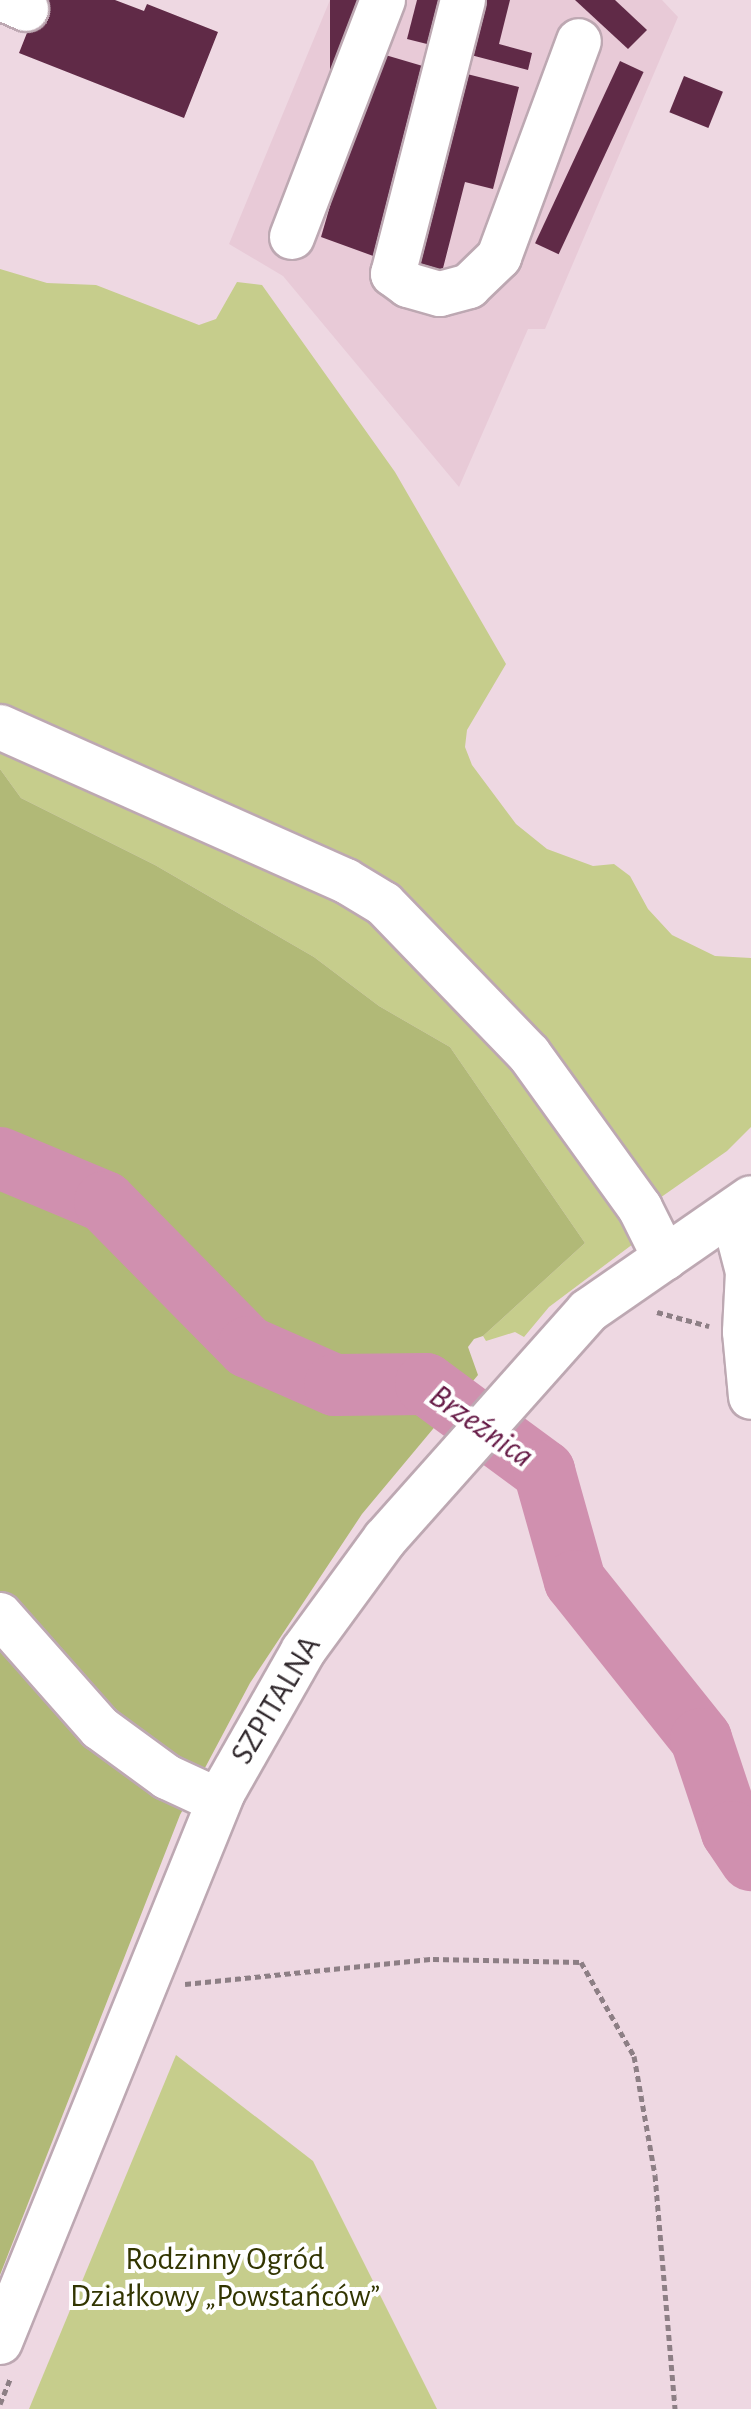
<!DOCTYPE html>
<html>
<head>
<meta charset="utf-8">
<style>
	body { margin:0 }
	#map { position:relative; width:751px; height:2409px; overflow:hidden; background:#eed8e2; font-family:"Alegreya Sans",sans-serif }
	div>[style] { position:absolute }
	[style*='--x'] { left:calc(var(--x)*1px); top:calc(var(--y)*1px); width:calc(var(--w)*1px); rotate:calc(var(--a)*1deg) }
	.built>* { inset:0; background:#e8cad7 }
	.green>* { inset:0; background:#c6cd8c }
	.forest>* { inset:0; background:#b1b977 }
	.river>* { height:62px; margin:-31px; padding:0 31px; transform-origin:31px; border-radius:31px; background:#d090af }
	.building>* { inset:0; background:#602a47; transform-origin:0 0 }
	.path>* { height:5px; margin-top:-2.5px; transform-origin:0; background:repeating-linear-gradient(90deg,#8d7f85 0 6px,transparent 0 10px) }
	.roads { filter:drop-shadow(2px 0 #bda8b2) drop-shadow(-2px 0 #bda8b2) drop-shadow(0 2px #bda8b2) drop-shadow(0 -2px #bda8b2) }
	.minor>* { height:44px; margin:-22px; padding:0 22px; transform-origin:22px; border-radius:22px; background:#fff }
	span { translate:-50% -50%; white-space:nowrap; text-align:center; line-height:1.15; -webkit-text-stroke:8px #fff; paint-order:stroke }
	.street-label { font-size:32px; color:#322a2e }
	.park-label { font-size:32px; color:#323501 }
	.water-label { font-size:34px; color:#651945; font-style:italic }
</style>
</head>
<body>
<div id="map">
	<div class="built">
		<i style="clip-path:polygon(330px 0,662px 0,678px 17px,545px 329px,528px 329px,459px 487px,283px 276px,229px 244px)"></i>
	</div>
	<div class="green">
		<i style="clip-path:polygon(0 269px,47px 283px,96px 285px,199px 325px,216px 319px,237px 282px,262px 285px,395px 472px,506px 664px,467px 730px,465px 747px,472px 765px,516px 824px,547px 849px,593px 866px,614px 864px,630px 876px,648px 909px,672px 935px,715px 956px,751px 958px,751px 1127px,727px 1151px,647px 1207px,462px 965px,0 717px)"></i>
		<i style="clip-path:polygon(0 734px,353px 897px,469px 1005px,641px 1238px,549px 1307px,524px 1337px,515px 1332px,486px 1341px,483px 1336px,585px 1243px,450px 1047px,379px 1006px,314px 957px,155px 865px,21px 798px,0 769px)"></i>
		<i style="clip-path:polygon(176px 2055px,313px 2161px,437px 2409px,29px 2409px)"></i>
	</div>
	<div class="forest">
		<i style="clip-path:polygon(0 769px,21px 798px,155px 865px,314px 957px,379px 1006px,450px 1047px,585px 1243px,483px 1336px,474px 1339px,468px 1347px,478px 1375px,362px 1514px,250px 1683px,180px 1815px,0 2275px)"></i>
	</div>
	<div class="river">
		<i style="--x:0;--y:1158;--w:114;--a:22.7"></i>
		<i style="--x:105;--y:1202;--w:204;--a:45.4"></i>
		<i style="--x:248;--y:1347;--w:95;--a:23.6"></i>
		<i style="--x:335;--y:1385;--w:91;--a:-0.6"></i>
		<i style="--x:426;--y:1384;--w:147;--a:36.4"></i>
		<i style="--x:544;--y:1471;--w:114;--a:74.3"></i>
		<i style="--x:575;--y:1581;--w:202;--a:51.4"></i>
		<i style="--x:701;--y:1739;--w:98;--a:71.6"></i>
		<i style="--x:732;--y:1832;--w:34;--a:56"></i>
	</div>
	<div class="building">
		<i style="clip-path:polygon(40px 0,115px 0,144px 11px,147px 4px,218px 32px,184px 118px,19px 53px)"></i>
		<i style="left:330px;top:0;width:32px;height:204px"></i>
		<i style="clip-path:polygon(417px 0,446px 0,435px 46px,407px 39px)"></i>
		<i style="clip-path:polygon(481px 0,510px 0,499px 44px,532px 53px,528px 70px,467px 54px)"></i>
		<i style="clip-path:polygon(575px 0,615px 0,647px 30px,628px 49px)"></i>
		<i style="clip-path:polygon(382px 54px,426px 67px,376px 257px,321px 237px,367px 79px)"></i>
		<i style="left:620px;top:61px;width:26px;height:201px;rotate:25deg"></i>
		<i style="clip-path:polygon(463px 73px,519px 87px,493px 189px,465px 182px,440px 280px,412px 273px)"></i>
		<i style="left:684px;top:76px;width:42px;height:39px;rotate:22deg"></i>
	</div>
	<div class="path">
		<i style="--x:657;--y:1312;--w:54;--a:15.1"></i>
		<i style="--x:185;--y:1984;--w:249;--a:-5.8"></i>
		<i style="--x:433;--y:1959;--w:148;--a:1.2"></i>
		<i style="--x:581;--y:1962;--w:108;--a:60.6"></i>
		<i style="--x:634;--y:2056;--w:121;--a:80"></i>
		<i style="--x:655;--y:2175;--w:235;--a:85.1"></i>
		<i style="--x:0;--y:2404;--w:27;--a:-68"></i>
	</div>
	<div class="roads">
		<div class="minor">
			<i style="--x:6;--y:0;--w:22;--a:24"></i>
			<i style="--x:463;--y:0;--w:283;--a:104.3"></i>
			<i style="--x:393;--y:274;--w:19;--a:36"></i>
			<i style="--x:408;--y:285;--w:33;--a:16"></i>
			<i style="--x:440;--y:294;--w:30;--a:-15"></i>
			<i style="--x:469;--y:286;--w:42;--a:-44"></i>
			<i style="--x:499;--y:257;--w:230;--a:-69.7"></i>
			<i style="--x:292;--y:237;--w:254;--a:-69"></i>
			<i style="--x:0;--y:727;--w:379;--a:24"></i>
			<i style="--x:346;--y:881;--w:44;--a:31.2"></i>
			<i style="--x:384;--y:904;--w:209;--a:46"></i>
			<i style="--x:529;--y:1054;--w:190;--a:54.2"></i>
			<i style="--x:640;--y:1208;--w:56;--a:63.4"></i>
			<i style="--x:733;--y:1214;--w:60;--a:75.5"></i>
			<i style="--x:748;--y:1272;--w:60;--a:92.9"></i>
			<i style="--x:745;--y:1332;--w:65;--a:84.7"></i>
			<i style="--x:0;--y:1615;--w:151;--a:48.5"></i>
			<i style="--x:100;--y:1728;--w:83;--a:36.2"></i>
			<i style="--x:167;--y:1777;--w:57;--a:24.8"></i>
			<i style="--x:0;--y:2342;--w:593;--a:-67.93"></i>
			<i style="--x:223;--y:1792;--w:162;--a:-60.4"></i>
			<i style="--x:303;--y:1651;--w:139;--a:-53.8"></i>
			<i style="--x:385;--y:1539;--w:305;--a:-48.3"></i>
			<i style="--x:588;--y:1311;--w:198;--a:-34.7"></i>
		</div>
	</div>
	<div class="street-label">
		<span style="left:276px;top:1700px;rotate:-59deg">SZPITALNA</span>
	</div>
	<div class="park-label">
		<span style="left:225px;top:2278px">Rodzinny Ogród<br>Działkowy „Powstańców”</span>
	</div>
	<div class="water-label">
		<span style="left:481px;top:1427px;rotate:35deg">Brzeźnica</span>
	</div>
</div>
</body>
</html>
